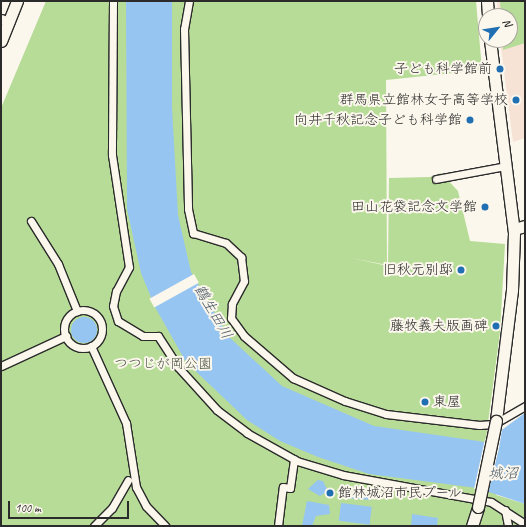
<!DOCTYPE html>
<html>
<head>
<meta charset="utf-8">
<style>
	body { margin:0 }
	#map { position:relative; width:526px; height:527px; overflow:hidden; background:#fbf7ec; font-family:Caveat,"Klee One",sans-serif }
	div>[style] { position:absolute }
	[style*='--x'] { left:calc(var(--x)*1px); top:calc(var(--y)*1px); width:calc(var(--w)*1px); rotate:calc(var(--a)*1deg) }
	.built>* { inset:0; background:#f6e3d6 }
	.green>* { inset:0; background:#b6dc97 }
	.water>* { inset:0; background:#97c5f2; transform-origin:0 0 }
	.round { border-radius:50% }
	.pier>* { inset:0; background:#fbf7ec; transform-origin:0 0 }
	.roads { filter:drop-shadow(1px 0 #2b2b2b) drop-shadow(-1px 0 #2b2b2b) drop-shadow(0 1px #2b2b2b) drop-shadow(0 -1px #2b2b2b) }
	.pedestrian>* { height:7px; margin:-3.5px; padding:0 3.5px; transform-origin:3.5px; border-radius:3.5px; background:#fbf7ec }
	.pedestrian>.ring { margin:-3.5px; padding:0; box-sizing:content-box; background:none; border:7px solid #fbf7ec; border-radius:50% }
	.minor>* { height:9px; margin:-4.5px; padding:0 4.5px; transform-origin:4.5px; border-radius:4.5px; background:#fbf7ec }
	.tertiary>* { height:11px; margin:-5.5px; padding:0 5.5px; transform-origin:5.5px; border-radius:5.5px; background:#fbf7ec }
	.bridges { filter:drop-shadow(1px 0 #2b2b2b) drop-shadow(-1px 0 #2b2b2b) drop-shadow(0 1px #2b2b2b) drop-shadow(0 -1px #2b2b2b) }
	.tertiary-bridge>* { height:11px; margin:-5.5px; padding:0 5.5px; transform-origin:5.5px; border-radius:5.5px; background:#fbf7ec }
	.dots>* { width:11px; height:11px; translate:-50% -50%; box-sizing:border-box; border:2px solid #fbf7ec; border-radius:50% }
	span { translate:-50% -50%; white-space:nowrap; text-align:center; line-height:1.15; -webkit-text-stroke:4px #fbf7ec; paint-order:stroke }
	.poi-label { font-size:14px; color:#2b2b2b }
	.right { translate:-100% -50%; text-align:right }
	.left { translate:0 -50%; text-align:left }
	.park-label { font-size:14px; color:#4e5746 }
	.water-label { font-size:15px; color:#4b5967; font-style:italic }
	.frame { position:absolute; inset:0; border:2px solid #2b2b2b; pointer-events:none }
	.north { position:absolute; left:478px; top:8px; width:40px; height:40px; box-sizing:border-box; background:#fbf7ec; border:1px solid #a8a59f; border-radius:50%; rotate:60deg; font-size:11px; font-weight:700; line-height:16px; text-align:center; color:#2b2b2b }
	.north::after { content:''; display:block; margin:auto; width:14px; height:18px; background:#1f6fb2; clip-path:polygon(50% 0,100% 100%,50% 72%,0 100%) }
	.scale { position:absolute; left:8px; top:501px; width:121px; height:18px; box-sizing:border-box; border:2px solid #2b2b2b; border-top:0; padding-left:5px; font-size:12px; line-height:14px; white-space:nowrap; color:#2b2b2b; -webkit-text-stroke:3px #fbf7ec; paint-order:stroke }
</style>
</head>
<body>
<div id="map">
	<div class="built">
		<i style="clip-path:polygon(497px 1px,525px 1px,525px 138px,513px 142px,500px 40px,510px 40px,510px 16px,498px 16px)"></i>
	</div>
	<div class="green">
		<i style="clip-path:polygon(46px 1px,476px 1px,482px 70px,386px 80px,387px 265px,351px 258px,388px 266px,389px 178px,430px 177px,441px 173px,458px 191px,470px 241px,505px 244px,500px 332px,484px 453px,496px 495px,525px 504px,525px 526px,1px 526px,1px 108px)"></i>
		<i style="clip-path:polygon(500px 1px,525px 1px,525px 43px,503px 50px,503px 40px,510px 40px,510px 16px,501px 16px)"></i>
	</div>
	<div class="water">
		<i style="clip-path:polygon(126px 1px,172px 1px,172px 108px,178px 215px,191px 272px,228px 336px,282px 386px,374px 426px,485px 442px,525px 413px,525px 504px,477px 488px,369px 474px,318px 457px,280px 441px,247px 420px,186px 362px,155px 307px,141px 273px,127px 209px)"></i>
		<i class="round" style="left:71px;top:317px;width:26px;height:26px"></i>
		<i style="clip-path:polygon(318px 480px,323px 481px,328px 491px,320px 496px,308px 489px)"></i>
		<i style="clip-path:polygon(346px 492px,370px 495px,371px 500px,345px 498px)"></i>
		<i style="clip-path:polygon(307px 501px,329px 505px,330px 514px,316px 516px,312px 526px,302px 526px)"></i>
		<i style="left:341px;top:503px;width:31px;height:18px;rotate:7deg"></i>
		<i style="clip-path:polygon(412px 514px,438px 518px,437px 526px,411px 526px)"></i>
	</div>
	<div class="pier">
		<i style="left:194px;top:274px;width:10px;height:51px;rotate:61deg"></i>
		<i style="clip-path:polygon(503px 424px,499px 448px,488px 494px,474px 489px,485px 439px)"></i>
	</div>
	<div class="roads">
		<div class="pedestrian">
			<i style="--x:113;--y:1;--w:154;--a:90.4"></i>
			<i style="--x:112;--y:155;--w:113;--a:81.4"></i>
			<i style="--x:129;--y:267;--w:27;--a:118"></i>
			<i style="--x:116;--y:291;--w:15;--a:101"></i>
			<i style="--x:113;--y:306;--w:16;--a:72"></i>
			<i style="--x:118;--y:321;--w:29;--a:31"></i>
			<i style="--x:143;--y:336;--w:15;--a:0"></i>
			<i style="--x:158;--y:336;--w:37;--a:57"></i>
			<i style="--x:178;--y:367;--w:58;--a:47.8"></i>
			<i style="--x:217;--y:410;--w:38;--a:37"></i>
			<i style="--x:247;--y:433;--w:57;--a:29.2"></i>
			<i style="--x:297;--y:461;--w:48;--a:16.9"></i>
			<i style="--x:343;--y:475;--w:150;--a:10.3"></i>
			<i style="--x:491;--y:502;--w:40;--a:32.9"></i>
			<i style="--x:189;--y:1;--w:28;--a:100"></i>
			<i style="--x:184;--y:29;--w:180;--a:88.7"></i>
			<i style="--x:188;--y:209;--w:25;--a:78"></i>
			<i style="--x:193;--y:233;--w:34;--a:17"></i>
			<i style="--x:226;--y:243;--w:21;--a:43"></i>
			<i style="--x:241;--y:257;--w:24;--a:83"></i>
			<i style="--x:244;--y:281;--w:26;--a:118"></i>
			<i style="--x:232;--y:304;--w:14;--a:94"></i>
			<i style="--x:231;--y:318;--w:22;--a:54"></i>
			<i style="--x:244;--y:336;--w:65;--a:40.6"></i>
			<i style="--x:293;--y:378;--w:57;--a:23.9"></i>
			<i style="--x:345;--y:401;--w:43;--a:17.6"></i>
			<i style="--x:386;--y:414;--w:94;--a:6.7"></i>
			<i style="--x:479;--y:425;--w:15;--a:-4"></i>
			<i style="--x:494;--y:424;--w:36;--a:-30"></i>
			<i style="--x:436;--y:179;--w:71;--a:-10.5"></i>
			<i style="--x:31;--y:221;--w:51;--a:57.9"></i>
			<i style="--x:58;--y:264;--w:51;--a:68"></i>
			<i class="ring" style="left:64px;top:310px;width:31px;height:31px"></i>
			<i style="--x:91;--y:346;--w:85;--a:65.6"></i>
			<i style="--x:126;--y:423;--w:65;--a:81.1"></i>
			<i style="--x:136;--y:487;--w:21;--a:62"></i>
			<i style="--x:146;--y:506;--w:28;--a:46"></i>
			<i style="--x:1;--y:366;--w:72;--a:-24.8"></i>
			<i style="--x:505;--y:510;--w:16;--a:79"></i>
			<i style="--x:94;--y:526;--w:25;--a:-45"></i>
			<i style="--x:112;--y:508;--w:32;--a:-60"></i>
			<i style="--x:278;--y:526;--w:39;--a:-83"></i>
			<i style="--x:283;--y:487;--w:7;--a:8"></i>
			<i style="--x:290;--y:488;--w:29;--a:-82"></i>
		</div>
		<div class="minor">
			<i style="--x:1;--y:19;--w:9;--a:21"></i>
		</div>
		<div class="tertiary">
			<i style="--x:487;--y:1;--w:15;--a:86"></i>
			<i style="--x:490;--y:40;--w:194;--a:82.9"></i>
			<i style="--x:514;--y:233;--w:57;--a:92"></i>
			<i style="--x:512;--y:290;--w:132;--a:97"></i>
			<i style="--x:1;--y:41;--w:43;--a:-68.2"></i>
			<i style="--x:514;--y:229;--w:11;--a:-15"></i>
			<i style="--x:472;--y:526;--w:20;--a:-72"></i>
		</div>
	</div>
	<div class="bridges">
		<div class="tertiary-bridge">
			<i style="--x:478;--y:507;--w:88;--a:-78.2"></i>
		</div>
	</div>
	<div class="dots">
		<i style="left:500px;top:69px;background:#1f6fb2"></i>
		<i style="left:516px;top:100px;background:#1f6fb2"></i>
		<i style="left:470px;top:120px;background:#1f6fb2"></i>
		<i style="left:485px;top:207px;background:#1f6fb2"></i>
		<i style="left:461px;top:270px;background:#1f6fb2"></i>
		<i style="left:496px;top:326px;background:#1f6fb2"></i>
		<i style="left:425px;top:402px;background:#1f6fb2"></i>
		<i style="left:330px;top:493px;background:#1f6fb2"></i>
	</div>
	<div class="poi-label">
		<span class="right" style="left:492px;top:69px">子ども科学館前</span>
		<span class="right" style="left:508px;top:100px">群馬県立館林女子高等学校</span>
		<span class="right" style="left:462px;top:120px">向井千秋記念子ども科学館</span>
		<span class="right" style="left:477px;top:207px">田山花袋記念文学館</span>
		<span class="right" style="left:453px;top:270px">旧秋元別邸</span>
		<span class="right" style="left:488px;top:326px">藤牧義夫版画碑</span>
		<span class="left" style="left:433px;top:402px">東屋</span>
		<span class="left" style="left:338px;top:493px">館林城沼市民プール</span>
	</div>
	<div class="park-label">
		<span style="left:163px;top:364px">つつじが岡公園</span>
	</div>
	<div class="water-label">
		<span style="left:213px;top:312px;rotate:60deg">鶴生田川</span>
		<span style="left:503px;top:474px">城沼</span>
	</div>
	<div class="frame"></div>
	<div class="north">N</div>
	<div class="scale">100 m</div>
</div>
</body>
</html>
